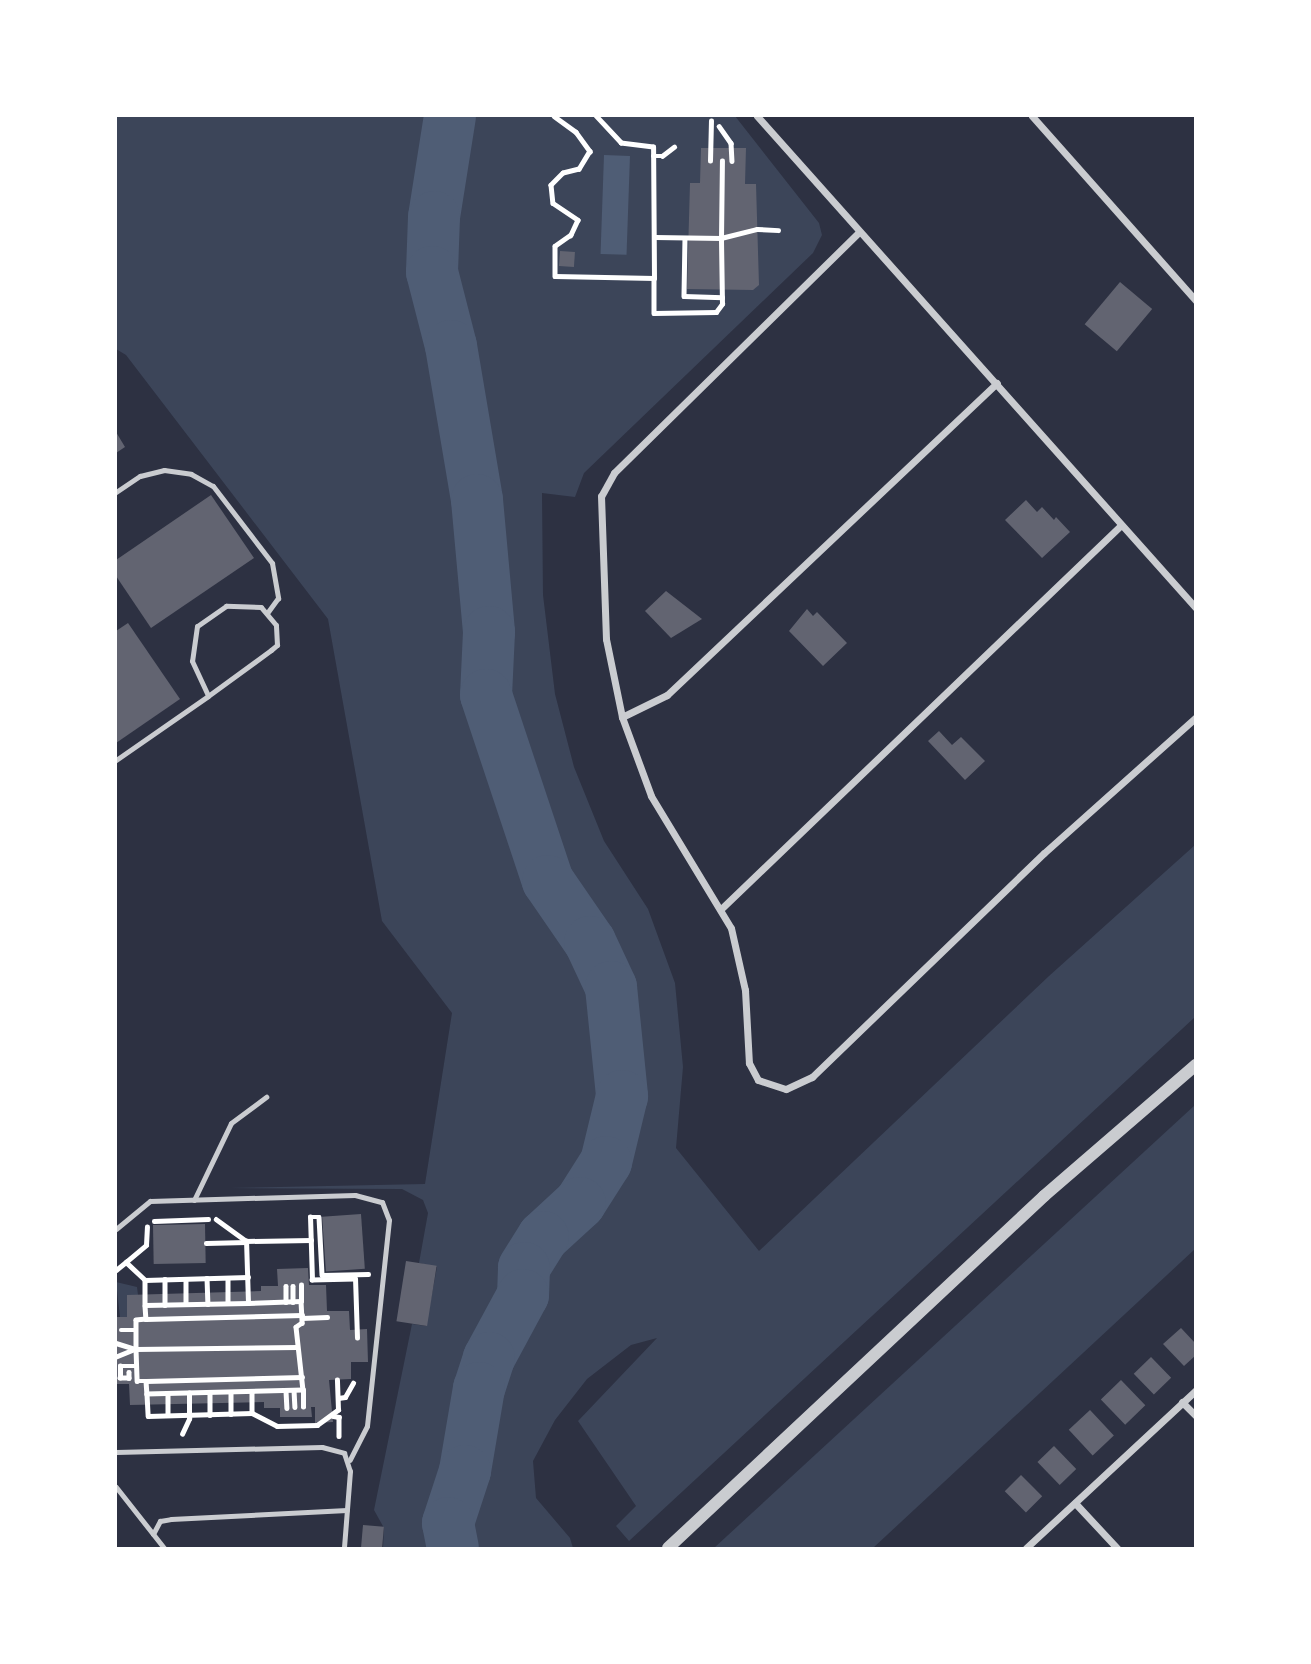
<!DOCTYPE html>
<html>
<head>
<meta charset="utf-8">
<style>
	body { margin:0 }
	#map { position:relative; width:1311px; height:1664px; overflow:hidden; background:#2d3142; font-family:"Libre Baskerville",serif }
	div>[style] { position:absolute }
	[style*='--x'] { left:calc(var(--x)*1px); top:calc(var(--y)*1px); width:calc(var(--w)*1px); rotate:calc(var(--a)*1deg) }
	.green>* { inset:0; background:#3c4559 }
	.water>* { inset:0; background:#4f5d75; transform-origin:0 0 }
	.river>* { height:52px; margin:-26px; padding:0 26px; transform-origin:26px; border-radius:26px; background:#4f5d75 }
	.building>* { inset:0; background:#626471; transform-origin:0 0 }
	.path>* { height:4.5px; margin:-2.25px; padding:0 2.25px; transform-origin:2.25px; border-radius:2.25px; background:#fff }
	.service>* { height:5px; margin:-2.5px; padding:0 2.5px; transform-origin:2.5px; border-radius:2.5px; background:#caccd0 }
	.minor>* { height:7px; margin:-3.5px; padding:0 3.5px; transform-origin:3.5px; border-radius:3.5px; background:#caccd0 }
	.tertiary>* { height:12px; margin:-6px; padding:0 6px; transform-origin:6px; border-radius:6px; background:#caccd0 }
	span { translate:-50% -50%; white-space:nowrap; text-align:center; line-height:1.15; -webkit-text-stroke:5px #fff; paint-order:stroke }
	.frame { position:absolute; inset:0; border:117px solid #fff; pointer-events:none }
</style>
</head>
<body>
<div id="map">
	<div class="green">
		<i style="clip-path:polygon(116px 116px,735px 116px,819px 223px,822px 235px,813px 253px,584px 473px,575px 497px,542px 493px,543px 595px,555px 694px,574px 767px,604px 841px,648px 909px,675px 983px,683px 1067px,676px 1148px,759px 1251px,1049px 976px,1195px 845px,1195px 1017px,629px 1541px,616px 1526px,636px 1506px,578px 1421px,657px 1338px,631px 1345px,587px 1379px,555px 1420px,533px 1461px,536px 1498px,570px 1538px,573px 1548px,383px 1548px,384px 1528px,374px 1510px,412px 1324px,426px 1326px,437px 1267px,419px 1263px,428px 1213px,423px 1200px,402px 1189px,229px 1188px,425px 1184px,452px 1013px,382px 921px,328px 619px,126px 355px,116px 349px)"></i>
		<i style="clip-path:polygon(1195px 1105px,1195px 1249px,873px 1548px,714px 1548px)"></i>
		<i style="clip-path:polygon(116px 1282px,137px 1287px,138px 1295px,127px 1295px,127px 1317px,120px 1317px)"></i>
	</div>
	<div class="water">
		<i style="left:604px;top:155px;width:26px;height:99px;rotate:2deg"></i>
	</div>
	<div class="river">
		<i style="--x:450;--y:116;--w:102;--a:99"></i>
		<i style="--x:434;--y:217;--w:55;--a:92.1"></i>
		<i style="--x:432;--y:272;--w:76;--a:75.6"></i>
		<i style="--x:451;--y:346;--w:156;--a:80.4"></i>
		<i style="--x:477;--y:500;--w:133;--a:84.8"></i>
		<i style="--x:489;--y:632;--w:63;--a:92.7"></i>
		<i style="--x:486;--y:695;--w:196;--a:71.6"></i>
		<i style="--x:548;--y:881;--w:74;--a:55.5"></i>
		<i style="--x:590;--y:942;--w:50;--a:65"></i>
		<i style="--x:611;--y:987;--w:110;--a:84.2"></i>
		<i style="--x:622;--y:1096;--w:68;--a:103.6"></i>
		<i style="--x:606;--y:1162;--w:49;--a:122.4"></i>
		<i style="--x:580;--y:1203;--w:50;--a:137.4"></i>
		<i style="--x:543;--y:1237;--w:36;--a:122"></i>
		<i style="--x:524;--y:1268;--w:27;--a:92"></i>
		<i style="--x:523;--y:1295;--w:72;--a:118.4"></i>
		<i style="--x:489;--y:1358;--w:32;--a:108"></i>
		<i style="--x:479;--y:1388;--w:84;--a:99.6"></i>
		<i style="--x:465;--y:1471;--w:55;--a:108.1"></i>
		<i style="--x:448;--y:1523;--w:25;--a:79"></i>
	</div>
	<div class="building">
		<i style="clip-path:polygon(701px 148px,746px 148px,745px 184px,756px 184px,759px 285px,753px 290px,687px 289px,690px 183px,700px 183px)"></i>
		<i style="left:560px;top:251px;width:15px;height:15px;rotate:4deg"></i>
		<i style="left:1120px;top:282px;width:42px;height:55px;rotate:40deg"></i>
		<i style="clip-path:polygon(116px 432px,125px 447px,116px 453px)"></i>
		<i style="clip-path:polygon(211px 495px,254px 558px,151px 628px,116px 576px,116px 560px)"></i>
		<i style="clip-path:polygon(1026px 500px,1037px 512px,1042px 507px,1054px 520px,1056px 517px,1070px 532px,1042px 558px,1005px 520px)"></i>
		<i style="clip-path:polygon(666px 591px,702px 619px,671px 638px,645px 611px)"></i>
		<i style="clip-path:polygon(807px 609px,813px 616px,817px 612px,847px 643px,823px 666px,789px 631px)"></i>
		<i style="clip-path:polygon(128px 623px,180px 699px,116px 743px,116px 631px)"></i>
		<i style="clip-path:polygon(939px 731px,952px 745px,961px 737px,985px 761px,965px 780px,928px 741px)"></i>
		<i style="left:361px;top:1214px;width:55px;height:39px;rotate:86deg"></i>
		<i style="left:205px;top:1224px;width:39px;height:52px;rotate:89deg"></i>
		<i style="left:406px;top:1261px;width:31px;height:61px;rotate:9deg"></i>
		<i style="clip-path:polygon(308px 1268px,309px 1285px,326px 1285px,327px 1311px,349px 1311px,350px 1330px,367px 1329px,368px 1362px,351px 1362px,351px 1379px,329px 1380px,333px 1422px,315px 1423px,315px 1407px,311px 1407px,312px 1417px,280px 1417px,280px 1408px,264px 1408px,264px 1402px,130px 1405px,129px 1384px,116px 1384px,116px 1317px,127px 1317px,127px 1295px,261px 1291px,261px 1286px,278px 1286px,277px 1269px)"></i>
		<i style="clip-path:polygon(1181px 1328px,1196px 1344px,1196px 1355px,1184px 1366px,1163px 1344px)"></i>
		<i style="left:1151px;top:1357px;width:29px;height:24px;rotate:46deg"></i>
		<i style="left:1121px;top:1380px;width:35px;height:28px;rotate:46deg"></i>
		<i style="left:1090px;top:1410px;width:35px;height:29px;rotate:47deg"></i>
		<i style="left:1054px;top:1446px;width:32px;height:23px;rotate:46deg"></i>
		<i style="left:1021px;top:1475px;width:30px;height:23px;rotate:45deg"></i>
		<i style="left:363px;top:1525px;width:21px;height:22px;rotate:5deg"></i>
	</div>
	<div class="path">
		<i style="--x:554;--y:116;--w:27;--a:36"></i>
		<i style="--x:576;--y:132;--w:24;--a:54"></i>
		<i style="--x:590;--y:151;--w:21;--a:121"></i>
		<i style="--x:579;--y:169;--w:16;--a:166"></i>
		<i style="--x:563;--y:173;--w:17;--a:135"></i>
		<i style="--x:551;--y:185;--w:18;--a:84"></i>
		<i style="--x:553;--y:203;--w:30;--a:34"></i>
		<i style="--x:578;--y:220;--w:17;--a:115"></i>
		<i style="--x:571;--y:235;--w:19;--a:145"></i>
		<i style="--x:555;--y:246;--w:30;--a:90"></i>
		<i style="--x:555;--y:276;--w:99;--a:1.2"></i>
		<i style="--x:654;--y:278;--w:131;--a:-90.4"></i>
		<i style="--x:653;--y:147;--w:32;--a:-173"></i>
		<i style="--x:621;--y:143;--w:37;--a:-133"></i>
		<i style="--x:719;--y:126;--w:21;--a:55"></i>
		<i style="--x:731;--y:143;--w:18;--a:87"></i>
		<i style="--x:653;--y:156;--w:9;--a:0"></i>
		<i style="--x:662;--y:156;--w:15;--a:-37"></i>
		<i style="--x:710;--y:161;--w:40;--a:-88.6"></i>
		<i style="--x:655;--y:237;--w:66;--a:0.9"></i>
		<i style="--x:721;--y:238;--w:77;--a:-89.3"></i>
		<i style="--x:685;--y:238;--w:58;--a:91"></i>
		<i style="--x:684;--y:296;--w:38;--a:2"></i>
		<i style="--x:654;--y:278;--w:35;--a:90"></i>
		<i style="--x:654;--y:313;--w:62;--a:-0.9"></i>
		<i style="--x:716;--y:312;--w:10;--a:-53"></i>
		<i style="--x:722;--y:304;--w:66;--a:-90.9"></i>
		<i style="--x:721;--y:238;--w:37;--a:-14"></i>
		<i style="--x:757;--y:229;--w:21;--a:3"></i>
		<i style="--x:216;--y:1219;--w:37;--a:36"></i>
		<i style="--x:154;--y:1221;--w:54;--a:-2.1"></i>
		<i style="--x:206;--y:1243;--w:40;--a:-1.4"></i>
		<i style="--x:126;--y:1262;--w:26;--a:-40"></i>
		<i style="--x:146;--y:1245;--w:18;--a:-87"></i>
		<i style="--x:116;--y:1270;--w:13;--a:-39"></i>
		<i style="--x:126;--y:1262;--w:26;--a:43"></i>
		<i style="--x:145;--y:1280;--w:103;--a:-1.7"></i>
		<i style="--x:207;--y:1278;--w:26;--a:88"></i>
		<i style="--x:228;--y:1278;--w:25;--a:90"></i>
		<i style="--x:165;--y:1279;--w:26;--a:90"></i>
		<i style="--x:186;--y:1279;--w:25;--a:90"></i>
		<i style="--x:145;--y:1280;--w:25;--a:90"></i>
		<i style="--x:145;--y:1305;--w:103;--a:-1.1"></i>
		<i style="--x:248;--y:1303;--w:62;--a:-91.8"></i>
		<i style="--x:246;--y:1241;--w:65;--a:-0.9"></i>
		<i style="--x:286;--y:1286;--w:16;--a:90"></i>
		<i style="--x:293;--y:1286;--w:16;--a:90"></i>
		<i style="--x:301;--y:1301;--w:22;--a:87"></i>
		<i style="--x:302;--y:1323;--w:7;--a:146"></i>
		<i style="--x:296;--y:1327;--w:63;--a:83.7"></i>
		<i style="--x:248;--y:1303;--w:53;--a:-2.2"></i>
		<i style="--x:301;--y:1301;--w:16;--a:-90"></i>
		<i style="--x:145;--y:1306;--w:13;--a:86"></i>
		<i style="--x:146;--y:1319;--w:10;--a:174"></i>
		<i style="--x:136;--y:1320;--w:29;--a:90"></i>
		<i style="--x:136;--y:1349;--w:32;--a:88"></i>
		<i style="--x:137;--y:1381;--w:9;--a:0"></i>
		<i style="--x:146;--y:1381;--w:13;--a:86"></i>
		<i style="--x:302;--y:1318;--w:25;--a:-2"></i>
		<i style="--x:146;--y:1319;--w:156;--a:-1.5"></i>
		<i style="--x:121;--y:1330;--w:15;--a:0"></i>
		<i style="--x:357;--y:1338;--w:59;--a:-91.9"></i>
		<i style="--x:355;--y:1279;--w:43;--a:178.7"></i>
		<i style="--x:312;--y:1280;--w:63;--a:-91.8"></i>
		<i style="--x:310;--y:1217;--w:9;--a:0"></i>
		<i style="--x:319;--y:1217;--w:58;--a:87"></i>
		<i style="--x:322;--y:1275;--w:46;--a:-1.2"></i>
		<i style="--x:116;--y:1343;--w:21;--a:17"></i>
		<i style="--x:136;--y:1349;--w:22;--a:158"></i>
		<i style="--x:136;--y:1349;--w:161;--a:-0.7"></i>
		<i style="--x:129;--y:1372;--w:6;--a:90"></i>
		<i style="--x:129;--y:1378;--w:9;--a:180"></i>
		<i style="--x:120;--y:1378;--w:12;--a:-90"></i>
		<i style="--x:120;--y:1366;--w:17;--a:0"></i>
		<i style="--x:146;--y:1381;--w:156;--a:-1.5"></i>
		<i style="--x:294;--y:1390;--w:17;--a:87"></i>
		<i style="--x:252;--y:1391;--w:22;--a:90"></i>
		<i style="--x:286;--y:1391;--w:17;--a:87"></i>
		<i style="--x:210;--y:1392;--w:23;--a:90"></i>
		<i style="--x:231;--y:1392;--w:22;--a:90"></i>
		<i style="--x:168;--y:1393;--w:22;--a:90"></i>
		<i style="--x:338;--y:1398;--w:7;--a:-8"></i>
		<i style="--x:345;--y:1397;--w:16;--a:-60"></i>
		<i style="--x:303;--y:1407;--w:17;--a:-90"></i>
		<i style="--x:303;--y:1390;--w:156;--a:178.5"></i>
		<i style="--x:147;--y:1394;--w:22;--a:87"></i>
		<i style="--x:148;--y:1416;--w:104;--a:-1.7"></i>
		<i style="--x:252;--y:1413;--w:28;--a:27"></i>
		<i style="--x:277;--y:1426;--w:40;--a:-1.4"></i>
		<i style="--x:317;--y:1425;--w:26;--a:-36"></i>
		<i style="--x:338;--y:1410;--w:30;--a:-92"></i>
		<i style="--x:333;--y:1416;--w:6;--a:9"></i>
		<i style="--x:339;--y:1417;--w:19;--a:90"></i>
		<i style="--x:182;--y:1434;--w:17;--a:-65"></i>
		<i style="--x:189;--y:1419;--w:26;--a:-90"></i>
	</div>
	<div class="service">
		<i style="--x:116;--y:492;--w:29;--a:-34"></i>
		<i style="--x:140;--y:476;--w:25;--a:-14"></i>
		<i style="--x:164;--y:470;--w:27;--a:8"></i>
		<i style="--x:191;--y:474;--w:25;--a:29"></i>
		<i style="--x:213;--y:486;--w:97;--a:52.5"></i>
		<i style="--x:272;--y:563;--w:36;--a:80"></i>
		<i style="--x:278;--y:598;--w:17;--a:126"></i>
		<i style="--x:116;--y:760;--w:112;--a:-34.8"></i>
		<i style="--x:208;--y:696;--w:78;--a:-36.1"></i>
		<i style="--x:271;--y:650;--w:8;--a:-40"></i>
		<i style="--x:277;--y:645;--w:20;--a:-93"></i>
		<i style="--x:276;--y:625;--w:23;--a:-130"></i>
		<i style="--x:261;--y:607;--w:35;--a:-178"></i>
		<i style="--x:226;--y:606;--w:35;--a:145"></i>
		<i style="--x:197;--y:626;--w:35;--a:98"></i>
		<i style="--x:192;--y:661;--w:38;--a:65"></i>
		<i style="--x:194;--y:1200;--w:85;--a:-64.3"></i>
		<i style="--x:231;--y:1123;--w:44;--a:-36.6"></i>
		<i style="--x:116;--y:1229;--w:44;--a:-39.5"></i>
		<i style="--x:150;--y:1201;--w:205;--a:-1.7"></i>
		<i style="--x:355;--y:1195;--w:28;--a:15"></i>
		<i style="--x:382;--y:1202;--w:19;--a:69"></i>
		<i style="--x:389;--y:1220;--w:207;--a:96.1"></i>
		<i style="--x:367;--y:1426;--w:38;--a:117"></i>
		<i style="--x:116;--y:1452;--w:206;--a:-1.4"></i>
		<i style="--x:322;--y:1447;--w:23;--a:15"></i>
		<i style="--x:344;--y:1453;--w:19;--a:72"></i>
		<i style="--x:350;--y:1471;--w:77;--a:94.5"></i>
		<i style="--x:116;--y:1487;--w:78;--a:51.8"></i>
		<i style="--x:153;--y:1534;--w:15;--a:-62"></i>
		<i style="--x:160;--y:1521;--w:11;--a:-10"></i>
		<i style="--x:171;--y:1519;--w:176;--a:-2.9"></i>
	</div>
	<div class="minor">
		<i style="--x:757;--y:116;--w:659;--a:48.26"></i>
		<i style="--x:1032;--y:116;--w:247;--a:48.4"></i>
		<i style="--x:858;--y:233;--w:342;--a:135.5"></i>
		<i style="--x:614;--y:473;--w:26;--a:119"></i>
		<i style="--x:601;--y:496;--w:143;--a:88"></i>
		<i style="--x:606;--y:639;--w:80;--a:78.4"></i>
		<i style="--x:622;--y:717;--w:84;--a:69.8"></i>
		<i style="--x:651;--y:796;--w:154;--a:58.8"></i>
		<i style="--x:731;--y:928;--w:64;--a:77.3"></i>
		<i style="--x:745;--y:990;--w:73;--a:86.9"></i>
		<i style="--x:749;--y:1063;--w:19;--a:62"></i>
		<i style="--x:758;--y:1080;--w:29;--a:18"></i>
		<i style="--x:786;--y:1089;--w:29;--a:-25"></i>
		<i style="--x:812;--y:1077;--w:322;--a:-44"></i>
		<i style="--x:1044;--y:853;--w:204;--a:-41.8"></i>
		<i style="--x:622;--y:717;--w:50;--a:-26.1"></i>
		<i style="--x:667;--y:695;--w:454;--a:-43.4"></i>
		<i style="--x:722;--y:908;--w:550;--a:-43.82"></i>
		<i style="--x:1182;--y:1402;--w:20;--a:45"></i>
		<i style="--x:1075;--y:1503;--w:62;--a:47"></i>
		<i style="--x:1026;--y:1548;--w:232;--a:-42.9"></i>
	</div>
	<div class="tertiary">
		<i style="--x:668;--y:1548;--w:515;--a:-43.11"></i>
		<i style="--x:1044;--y:1196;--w:201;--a:-40.8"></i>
	</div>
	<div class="frame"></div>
</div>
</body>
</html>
